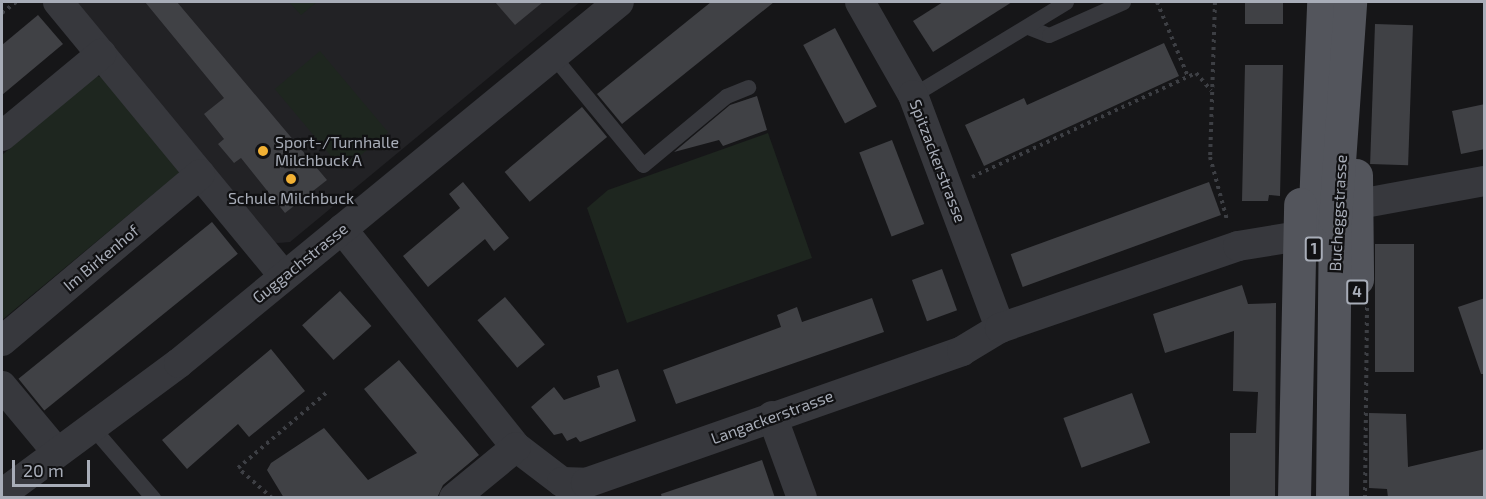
<!DOCTYPE html>
<html>
<head>
<meta charset="utf-8">
<style>
	body { margin:0 }
	#map { position:relative; width:1486px; height:499px; overflow:hidden; background:#161618; font-family:"Exo 2",sans-serif }
	div>[style] { position:absolute }
	[style*='--x'] { left:calc(var(--x)*1px); top:calc(var(--y)*1px); width:calc(var(--w)*1px); rotate:calc(var(--a)*1deg) }
	.built>* { inset:0; background:#222225 }
	.green>* { inset:0; background:#1e261f; transform-origin:0 0 }
	.building>* { inset:0; background:#404145; transform-origin:0 0 }
	.path>* { height:4px; margin-top:-2px; transform-origin:0; background:repeating-linear-gradient(90deg,#3d3f44 0 3px,transparent 0 7.5px) }
	.service>* { height:15px; margin:-7.5px; padding:0 7.5px; transform-origin:7.5px; border-radius:7.5px; background:#37383d }
	.minor>* { height:30px; margin:-15px; padding:0 15px; transform-origin:15px; border-radius:15px; background:#37383d }
	.primary>* { height:33px; margin:-16.5px; padding:0 16.5px; transform-origin:16.5px; border-radius:16.5px; background:#53555c }
	.dots>* { width:16px; height:16px; translate:-50% -50%; box-sizing:border-box; border:3px solid #111113; border-radius:50% }
	span { translate:-50% -50%; white-space:nowrap; text-align:center; line-height:1.15; -webkit-text-stroke:4.5px #111113; paint-order:stroke }
	.shield-label span { padding:2px 4px; background:#111113; border:2px solid; border-radius:4px; -webkit-text-stroke-width:0 }
	.shield-label { font-size:15px; color:#a8adb8; font-weight:700 }
	.poi-label { font-size:16px; color:#a8adb8 }
	.left { translate:0 -50%; text-align:left }
	.street-label { font-size:16px; color:#a8adb8 }
	.frame { position:absolute; inset:0; border:3px solid #a8adb8; pointer-events:none }
	.scale { position:absolute; left:12px; top:460px; width:78px; height:27px; box-sizing:border-box; border:3px solid #a8adb8; border-top:0; padding-left:8px; font-size:18px; line-height:21px; white-space:nowrap; color:#a8adb8; -webkit-text-stroke:4px #111113; paint-order:stroke }
</style>
</head>
<body>
<div id="map">
	<div class="built">
		<i style="clip-path:polygon(71px 2px,580px 2px,290px 242px,278px 243px,271px 242px)"></i>
	</div>
	<div class="green">
		<i style="clip-path:polygon(289px 2px,317px 2px,301px 15px)"></i>
		<i style="left:320px;top:51px;width:106px;height:59px;rotate:50deg"></i>
		<i style="clip-path:polygon(96px 76px,109px 78px,178px 161px,179px 173px,2px 320px,2px 155px)"></i>
		<i style="clip-path:polygon(768px 133px,812px 258px,627px 323px,587px 208px,608px 190px)"></i>
	</div>
	<div class="building">
		<i style="clip-path:polygon(145px 2px,177px 2px,327px 180px,285px 213px,241px 158px,234px 163px,218px 144px,224px 139px,204px 114px,224px 98px)"></i>
		<i style="clip-path:polygon(495px 2px,543px 2px,515px 25px)"></i>
		<i style="clip-path:polygon(711px 2px,774px 2px,622px 124px,597px 94px)"></i>
		<i style="clip-path:polygon(943px 2px,1012px 2px,933px 52px,913px 21px)"></i>
		<i style="left:1245px;top:2px;width:38px;height:22px"></i>
		<i style="clip-path:polygon(38px 15px,63px 44px,2px 95px,2px 45px)"></i>
		<i style="left:1375px;top:24px;width:38px;height:140px;rotate:2deg"></i>
		<i style="left:835px;top:28px;width:89px;height:36px;rotate:62deg"></i>
		<i style="clip-path:polygon(1164px 43px,1179px 76px,984px 166px,965px 125px,1024px 98px,1027px 105px)"></i>
		<i style="clip-path:polygon(1245px 65px,1283px 65px,1280px 196px,1269px 195px,1268px 201px,1242px 201px)"></i>
		<i style="clip-path:polygon(757px 96px,767px 130px,723px 146px,719px 140px,674px 152px,730px 105px)"></i>
		<i style="clip-path:polygon(1485px 104px,1485px 149px,1461px 154px,1452px 111px)"></i>
		<i style="left:582px;top:107px;width:39px;height:101px;rotate:50deg"></i>
		<i style="left:892px;top:140px;width:90px;height:35px;rotate:69deg"></i>
		<i style="clip-path:polygon(463px 182px,509px 238px,494px 251px,485px 239px,428px 287px,403px 256px,460px 208px,449px 194px)"></i>
		<i style="left:1209px;top:182px;width:35px;height:211px;rotate:70deg"></i>
		<i style="left:212px;top:222px;width:41px;height:249px;rotate:51deg"></i>
		<i style="left:1375px;top:244px;width:39px;height:128px"></i>
		<i style="left:942px;top:269px;width:44px;height:32px;rotate:70deg"></i>
		<i style="clip-path:polygon(1242px 285px,1248px 304px,1276px 303px,1275px 498px,1230px 498px,1230px 433px,1256px 433px,1258px 392px,1233px 391px,1234px 331px,1165px 353px,1153px 314px)"></i>
		<i style="left:340px;top:291px;width:47px;height:51px;rotate:48deg"></i>
		<i style="left:505px;top:297px;width:62px;height:36px;rotate:50deg"></i>
		<i style="clip-path:polygon(872px 298px,884px 332px,676px 404px,663px 370px,781px 327px,777px 315px,797px 307px,802px 322px)"></i>
		<i style="clip-path:polygon(1485px 298px,1485px 374px,1481px 374px,1458px 307px)"></i>
		<i style="clip-path:polygon(271px 349px,305px 391px,249px 437px,238px 424px,187px 469px,162px 440px)"></i>
		<i style="clip-path:polygon(399px 360px,479px 455px,443px 485px,437px 498px,284px 498px,267px 470px,271px 463px,324px 428px,368px 480px,417px 453px,364px 389px)"></i>
		<i style="clip-path:polygon(618px 369px,636px 421px,580px 442px,576px 437px,567px 441px,562px 433px,554px 435px,531px 407px,554px 387px,564px 400px,600px 387px,597px 376px)"></i>
		<i style="left:1132px;top:393px;width:53px;height:73px;rotate:70deg"></i>
		<i style="clip-path:polygon(1369px 413px,1406px 414px,1408px 467px,1485px 449px,1485px 498px,1388px 498px,1387px 489px,1369px 488px)"></i>
		<i style="clip-path:polygon(762px 460px,775px 498px,662px 498px,661px 494px)"></i>
	</div>
	<div class="path">
		<i style="--x:1157;--y:2;--w:81;--a:67.5"></i>
		<i style="--x:1215;--y:2;--w:155;--a:91.8"></i>
		<i style="--x:1210;--y:157;--w:65;--a:74.9"></i>
		<i style="--x:2;--y:13;--w:18;--a:-38"></i>
		<i style="--x:972;--y:177;--w:247;--a:-24.9"></i>
		<i style="--x:1196;--y:73;--w:23;--a:49"></i>
		<i style="--x:272;--y:498;--w:45;--a:-138.6"></i>
		<i style="--x:238;--y:468;--w:116;--a:-40.4"></i>
		<i style="--x:1365;--y:498;--w:192;--a:-89.4"></i>
	</div>
	<div class="service">
		<i style="--x:1028;--y:27;--w:22;--a:21"></i>
		<i style="--x:1049;--y:35;--w:81;--a:-24"></i>
		<i style="--x:553;--y:56;--w:141;--a:50.5"></i>
		<i style="--x:643;--y:165;--w:108;--a:-39.7"></i>
		<i style="--x:726;--y:96;--w:24;--a:-22"></i>
		<i style="--x:913;--y:95;--w:179;--a:-31.3"></i>
		<i style="--x:92;--y:427;--w:94;--a:49.3"></i>
	</div>
	<div class="minor">
		<i style="--x:58;--y:2;--w:355;--a:50.5"></i>
		<i style="--x:860;--y:2;--w:107;--a:60.3"></i>
		<i style="--x:913;--y:95;--w:249;--a:69.5"></i>
		<i style="--x:2;--y:136;--w:129;--a:-39.6"></i>
		<i style="--x:1359;--y:204;--w:127;--a:-10.4"></i>
		<i style="--x:342;--y:229;--w:279;--a:51.4"></i>
		<i style="--x:516;--y:447;--w:58;--a:37.3"></i>
		<i style="--x:562;--y:482;--w:24;--a:2"></i>
		<i style="--x:586;--y:483;--w:398;--a:-19.3"></i>
		<i style="--x:962;--y:351;--w:44;--a:-31.2"></i>
		<i style="--x:1000;--y:328;--w:252;--a:-19"></i>
		<i style="--x:1238;--y:246;--w:63;--a:-9.2"></i>
		<i style="--x:2;--y:341;--w:259;--a:-40.1"></i>
		<i style="--x:2;--y:386;--w:86;--a:50.2"></i>
		<i style="--x:772;--y:416;--w:87;--a:69.9"></i>
		<i style="--x:2;--y:494;--w:220;--a:-36.5"></i>
		<i style="--x:179;--y:363;--w:569;--a:-39.37"></i>
		<i style="--x:454;--y:498;--w:80;--a:-39.4"></i>
	</div>
	<div class="primary">
		<i style="--x:1356;--y:175;--w:104;--a:89.4"></i>
		<i style="--x:1314;--y:231;--w:229;--a:-87.7"></i>
		<i style="--x:1294;--y:498;--w:294;--a:-88.8"></i>
		<i style="--x:1332;--y:498;--w:279;--a:-89.4"></i>
		<i style="--x:1335;--y:219;--w:218;--a:-86"></i>
	</div>
	<div class="dots">
		<i style="left:263px;top:151px;background:#f2b134"></i>
		<i style="left:291px;top:179px;background:#f2b134"></i>
	</div>
	<div class="shield-label">
		<span style="left:1314px;top:249px">1</span>
		<span style="left:1357px;top:292px">4</span>
	</div>
	<div class="poi-label">
		<span class="left" style="left:275px;top:151px">Sport-/Turnhalle<br>Milchbuck A</span>
		<span style="left:291px;top:198px">Schule Milchbuck</span>
	</div>
	<div class="street-label">
		<span style="left:938px;top:161px;rotate:69deg">Spitzackerstrasse</span>
		<span style="left:1338px;top:213px;rotate:-87deg">Bucheggstrasse</span>
		<span style="left:101px;top:258px;rotate:-40deg">Im Birkenhof</span>
		<span style="left:300px;top:263px;rotate:-39deg">Guggachstrasse</span>
		<span style="left:772px;top:417px;rotate:-20deg">Langackerstrasse</span>
	</div>
	<div class="frame"></div>
	<div class="scale">20 m</div>
</div>
</body>
</html>
